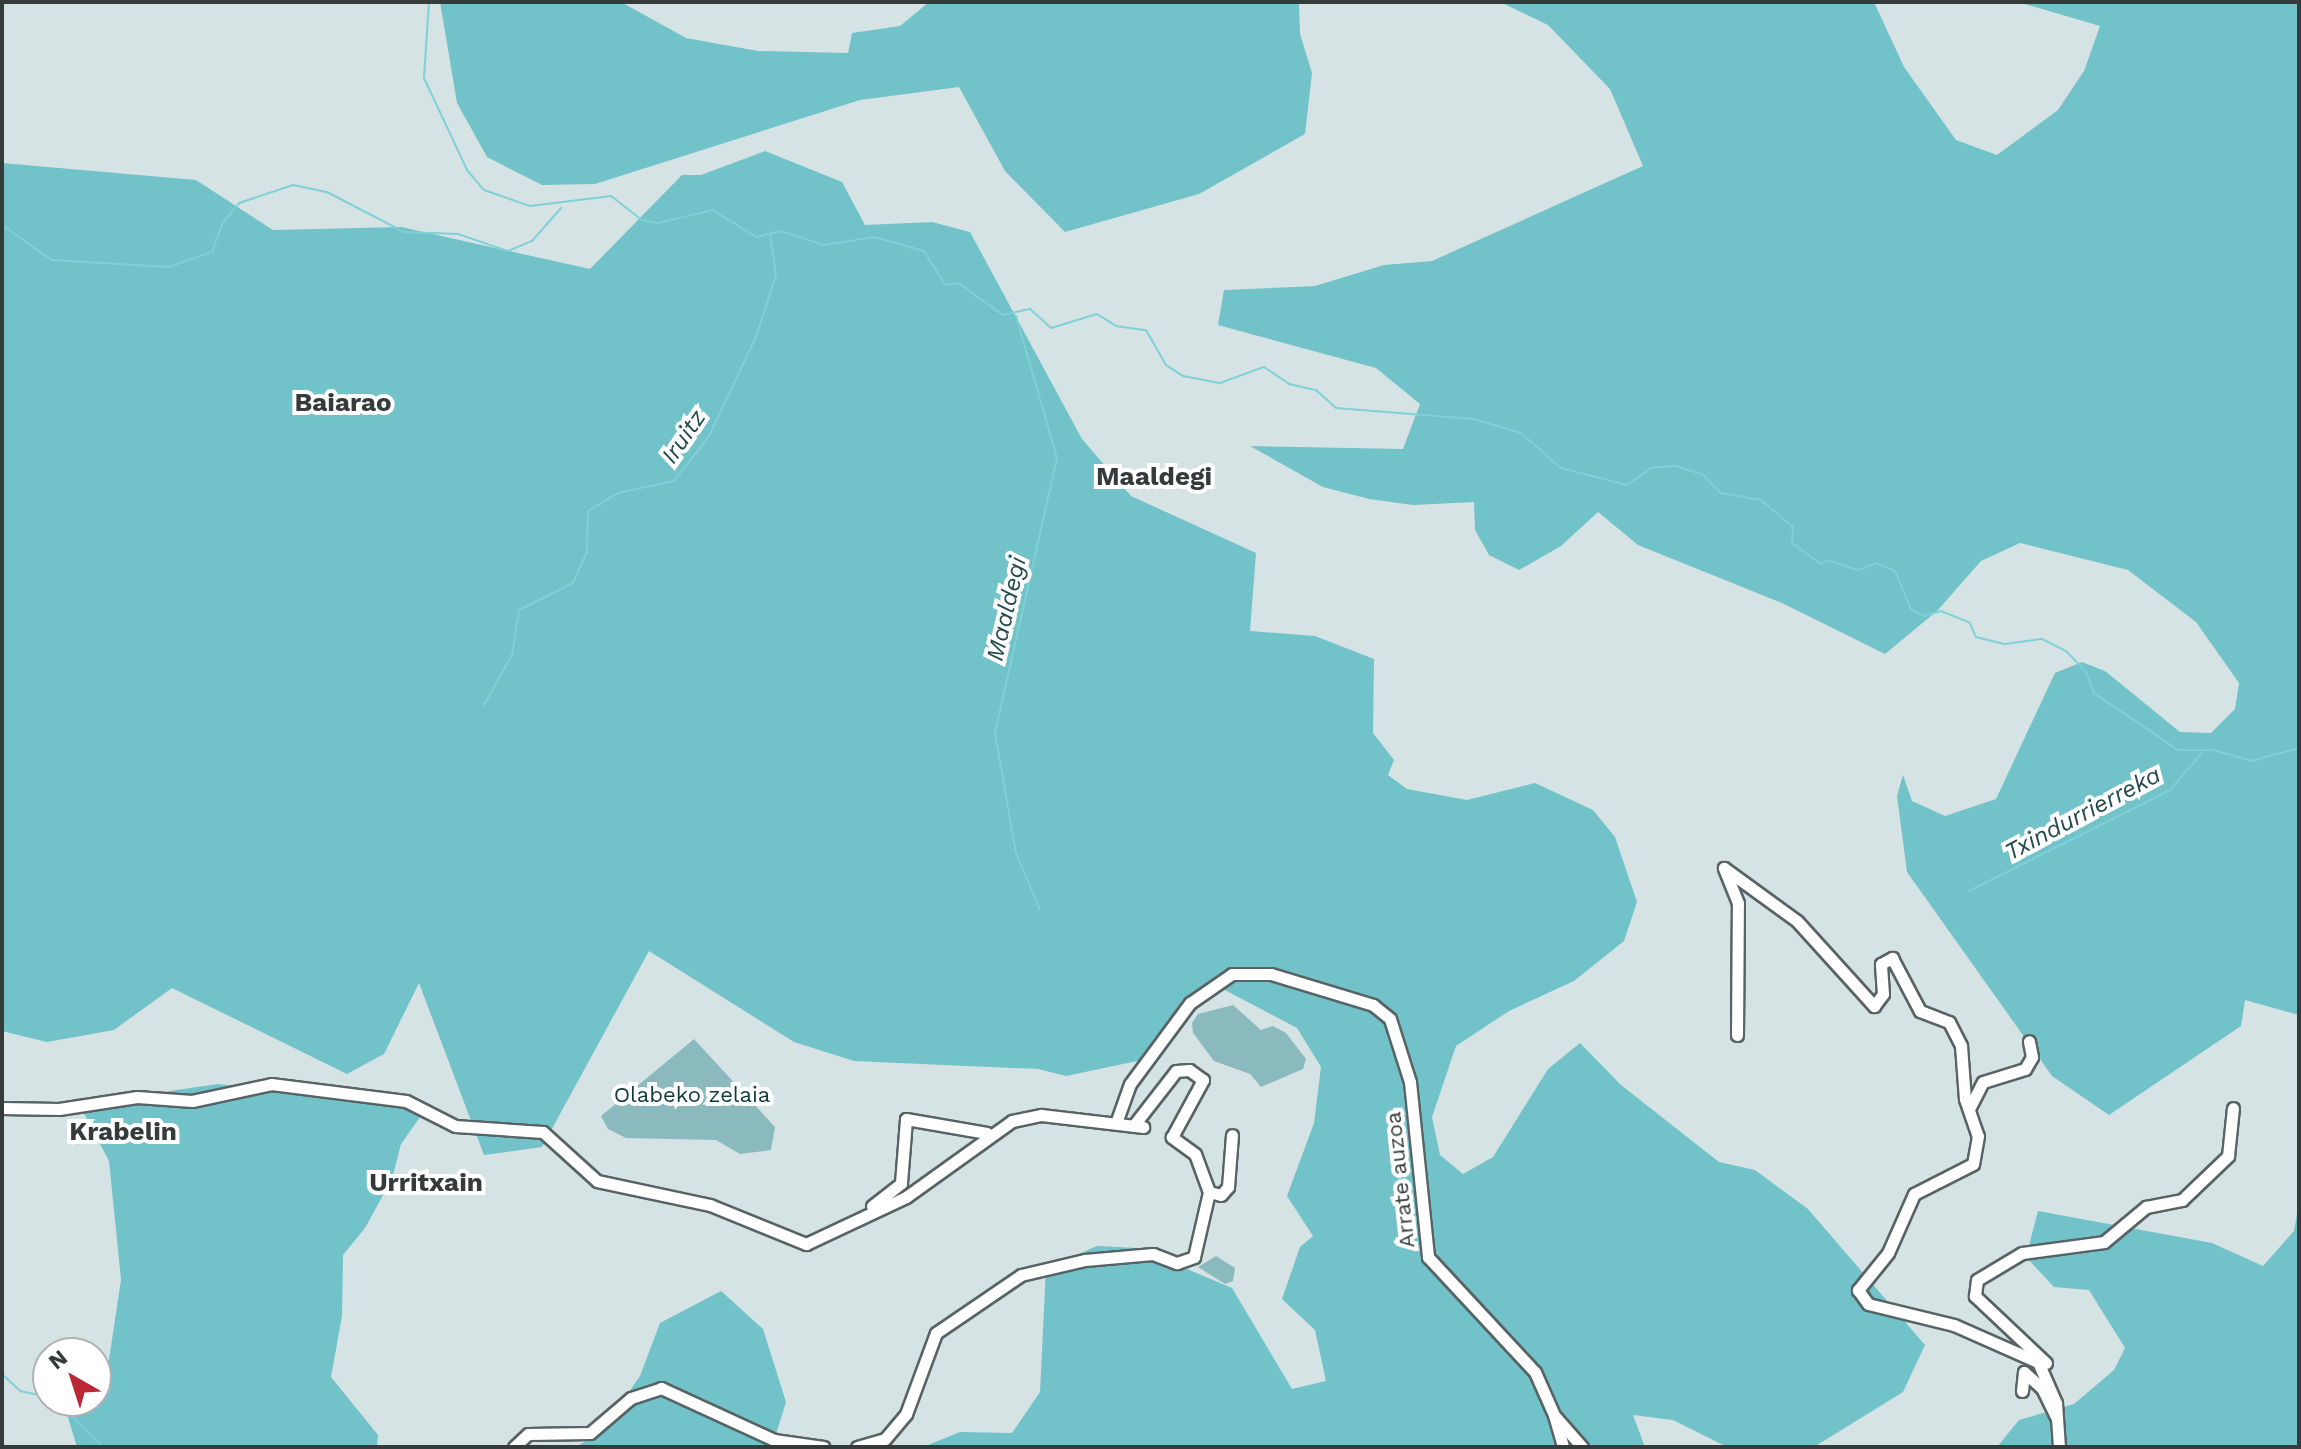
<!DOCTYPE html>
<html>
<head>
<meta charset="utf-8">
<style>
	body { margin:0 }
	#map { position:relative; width:2301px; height:1449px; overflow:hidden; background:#d6e3e4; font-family:"Work Sans",sans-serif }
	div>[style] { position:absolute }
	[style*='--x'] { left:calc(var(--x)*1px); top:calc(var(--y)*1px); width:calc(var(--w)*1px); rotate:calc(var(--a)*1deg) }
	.green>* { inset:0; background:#8bbabe }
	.forest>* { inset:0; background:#71c2c9 }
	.stream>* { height:2px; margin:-1px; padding:0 1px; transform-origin:1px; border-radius:1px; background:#7fd0d7 }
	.roads { filter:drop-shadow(2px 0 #576364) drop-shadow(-2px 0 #576364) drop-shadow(0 2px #576364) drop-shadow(0 -2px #576364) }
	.minor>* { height:11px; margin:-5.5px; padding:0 5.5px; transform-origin:5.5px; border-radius:5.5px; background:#fff }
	span { translate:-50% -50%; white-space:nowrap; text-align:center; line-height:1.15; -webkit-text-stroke:8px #fff; paint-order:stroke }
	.park-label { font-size:22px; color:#11393c }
	.street-label { font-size:22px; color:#353b3b }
	.water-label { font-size:24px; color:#23494c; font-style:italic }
	.quarter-label { font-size:26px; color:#353b3b; font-weight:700 }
	.frame { position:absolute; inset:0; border:4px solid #353b3b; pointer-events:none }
	.north { position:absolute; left:32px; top:1337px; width:80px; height:80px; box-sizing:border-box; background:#fff; border:2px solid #aeb1b1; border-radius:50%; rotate:321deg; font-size:22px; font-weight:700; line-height:32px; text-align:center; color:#353b3b }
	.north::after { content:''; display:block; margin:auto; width:28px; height:36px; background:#b92834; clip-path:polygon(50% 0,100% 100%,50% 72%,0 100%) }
</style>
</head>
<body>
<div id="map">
	<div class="green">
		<i style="clip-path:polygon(1233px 1005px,1261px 1030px,1273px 1026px,1286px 1033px,1306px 1059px,1303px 1069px,1261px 1087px,1250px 1074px,1214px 1061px,1193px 1033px,1192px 1023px,1198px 1014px)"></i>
		<i style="clip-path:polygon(694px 1039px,775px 1127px,771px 1150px,740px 1154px,716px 1140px,626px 1138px,608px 1129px,601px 1116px)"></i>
		<i style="clip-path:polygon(1216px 1256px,1235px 1268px,1233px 1281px,1225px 1284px,1198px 1267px)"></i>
	</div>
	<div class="forest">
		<i style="clip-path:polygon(440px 2px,621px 2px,686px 38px,758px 51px,848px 53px,852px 33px,900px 26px,929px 2px,1299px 2px,1300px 34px,1312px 73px,1305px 134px,1199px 194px,1065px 232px,1005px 171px,959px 87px,860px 100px,595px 184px,542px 185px,487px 157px,457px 103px)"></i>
		<i style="clip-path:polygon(1500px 2px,1874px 2px,1904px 67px,1956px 140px,1997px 155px,2058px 110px,2084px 71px,2100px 26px,2018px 2px,2299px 2px,2299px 1015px,2245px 1000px,2241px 1026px,2109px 1115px,2052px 1076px,1907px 872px,1897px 796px,1903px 775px,1912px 801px,1945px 816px,1996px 799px,2055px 673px,2082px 662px,2105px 671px,2180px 732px,2211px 733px,2235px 709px,2239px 683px,2196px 622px,2128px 570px,2020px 543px,1981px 561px,1937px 611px,1885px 654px,1782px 603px,1638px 545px,1598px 512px,1561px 546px,1519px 570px,1489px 555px,1475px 530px,1474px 502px,1413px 505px,1369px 499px,1323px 487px,1250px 446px,1403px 449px,1420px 404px,1376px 368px,1218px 325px,1224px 290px,1315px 286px,1384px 265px,1432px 261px,1643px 166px,1610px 89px,1548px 25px)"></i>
		<i style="clip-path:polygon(765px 151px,842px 182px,865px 225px,932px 222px,970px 232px,1082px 439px,1131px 496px,1256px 553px,1250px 631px,1315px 636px,1374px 659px,1373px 733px,1394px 760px,1388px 775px,1407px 789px,1467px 800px,1535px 783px,1593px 810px,1615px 837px,1637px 902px,1624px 941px,1574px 981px,1509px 1011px,1456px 1046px,1432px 1117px,1440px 1155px,1463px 1174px,1493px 1157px,1548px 1069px,1580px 1043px,1621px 1085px,1719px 1162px,1755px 1170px,1808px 1209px,1925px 1345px,1903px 1392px,1814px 1447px,1727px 1447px,1673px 1420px,1633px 1415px,1645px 1447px,923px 1447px,960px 1432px,1012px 1433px,1040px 1392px,1046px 1268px,1097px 1246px,1137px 1248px,1232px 1288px,1292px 1389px,1326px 1381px,1315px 1330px,1282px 1299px,1300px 1247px,1313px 1236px,1287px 1196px,1314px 1123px,1321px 1067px,1297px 1028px,1221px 988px,1200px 1000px,1142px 1060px,1066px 1076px,1038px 1069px,854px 1061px,794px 1042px,649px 951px,542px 1147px,484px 1155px,419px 983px,384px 1054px,347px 1074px,172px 988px,114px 1030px,47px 1042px,2px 1031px,2px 163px,196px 180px,273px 230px,401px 227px,590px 269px,682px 175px,701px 175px)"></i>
		<i style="clip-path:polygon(218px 1084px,392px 1103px,420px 1117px,401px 1144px,392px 1179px,365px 1228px,343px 1255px,342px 1316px,331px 1377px,378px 1435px,377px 1447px,77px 1447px,63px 1401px,96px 1401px,96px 1389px,105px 1386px,121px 1280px,109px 1161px,76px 1098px,102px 1107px,101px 1101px)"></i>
		<i style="clip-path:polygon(2299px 1203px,2299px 1447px,1997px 1447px,2019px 1420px,2074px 1404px,2114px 1370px,2125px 1348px,2089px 1290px,2054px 1287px,2026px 1257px,2038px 1211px,2212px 1243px,2263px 1266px,2294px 1231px)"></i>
		<i style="clip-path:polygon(721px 1291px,763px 1329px,786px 1402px,772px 1447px,576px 1447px,602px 1431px,640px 1376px,660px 1323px)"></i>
	</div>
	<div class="stream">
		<i style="--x:429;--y:2;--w:76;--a:93.8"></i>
		<i style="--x:424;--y:78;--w:102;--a:64.9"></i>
		<i style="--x:467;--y:170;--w:26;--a:50"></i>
		<i style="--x:484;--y:190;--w:49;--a:19.2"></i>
		<i style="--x:530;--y:206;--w:82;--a:-7"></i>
		<i style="--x:611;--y:196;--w:39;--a:38"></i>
		<i style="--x:642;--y:220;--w:16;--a:11"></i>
		<i style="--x:658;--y:223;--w:57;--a:-13.3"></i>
		<i style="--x:713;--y:210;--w:51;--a:32.1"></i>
		<i style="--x:756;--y:237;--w:26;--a:-13"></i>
		<i style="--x:781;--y:231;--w:45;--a:18"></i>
		<i style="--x:824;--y:245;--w:51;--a:-9.1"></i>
		<i style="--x:874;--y:237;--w:52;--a:15.6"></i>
		<i style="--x:924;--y:251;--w:40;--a:58"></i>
		<i style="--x:945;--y:285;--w:13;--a:-9"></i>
		<i style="--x:958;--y:283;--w:55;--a:35.4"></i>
		<i style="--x:1003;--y:315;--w:28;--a:-13"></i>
		<i style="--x:1030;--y:309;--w:28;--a:42"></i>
		<i style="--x:1051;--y:328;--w:48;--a:-16.9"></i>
		<i style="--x:1097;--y:314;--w:22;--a:32"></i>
		<i style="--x:1116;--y:326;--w:30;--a:8"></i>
		<i style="--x:1146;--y:330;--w:40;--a:60.3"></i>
		<i style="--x:1166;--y:365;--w:20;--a:33"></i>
		<i style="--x:1183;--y:376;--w:38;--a:11"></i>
		<i style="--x:1220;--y:383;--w:47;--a:-20"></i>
		<i style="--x:1264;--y:367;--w:30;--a:34"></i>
		<i style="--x:1289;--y:384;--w:28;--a:13"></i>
		<i style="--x:1316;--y:390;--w:27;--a:42"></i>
		<i style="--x:1336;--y:408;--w:138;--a:4.6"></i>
		<i style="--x:1474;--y:419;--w:49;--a:16.6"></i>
		<i style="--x:1521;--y:433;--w:53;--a:41.2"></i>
		<i style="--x:1561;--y:468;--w:68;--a:14.4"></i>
		<i style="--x:1627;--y:485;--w:29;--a:-35"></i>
		<i style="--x:1651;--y:468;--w:25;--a:-5"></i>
		<i style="--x:1676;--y:466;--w:28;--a:18"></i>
		<i style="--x:1703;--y:475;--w:25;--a:45"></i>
		<i style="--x:1721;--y:493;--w:41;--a:9.9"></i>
		<i style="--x:1761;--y:500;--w:42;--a:40.2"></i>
		<i style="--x:1793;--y:527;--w:16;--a:94"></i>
		<i style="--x:1792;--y:543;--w:36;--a:36"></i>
		<i style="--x:1821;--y:564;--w:7;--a:-34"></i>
		<i style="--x:1827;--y:560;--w:33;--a:18"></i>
		<i style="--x:1858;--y:570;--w:19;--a:-21"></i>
		<i style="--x:1876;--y:563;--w:21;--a:23"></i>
		<i style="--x:1895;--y:571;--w:41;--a:67.2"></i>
		<i style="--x:1911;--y:609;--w:15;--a:28"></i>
		<i style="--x:1924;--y:616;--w:18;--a:-16"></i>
		<i style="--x:1941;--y:611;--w:31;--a:22"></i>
		<i style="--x:1970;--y:623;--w:15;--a:67"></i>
		<i style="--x:1976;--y:637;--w:30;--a:14"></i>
		<i style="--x:2005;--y:644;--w:37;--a:-8"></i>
		<i style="--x:2042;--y:639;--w:28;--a:27"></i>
		<i style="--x:2067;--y:652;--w:28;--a:46"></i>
		<i style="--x:2086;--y:672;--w:22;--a:69"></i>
		<i style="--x:2094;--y:693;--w:102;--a:34.2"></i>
		<i style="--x:2178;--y:750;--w:35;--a:0"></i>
		<i style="--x:2213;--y:750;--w:40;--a:16"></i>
		<i style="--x:2251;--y:761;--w:50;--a:-15.2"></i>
		<i style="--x:2;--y:225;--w:61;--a:35"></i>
		<i style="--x:52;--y:260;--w:117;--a:3.4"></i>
		<i style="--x:169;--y:267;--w:46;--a:-19.2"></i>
		<i style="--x:212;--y:252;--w:30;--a:-70"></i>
		<i style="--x:222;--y:224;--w:27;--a:-51"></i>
		<i style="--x:239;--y:203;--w:57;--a:-18.4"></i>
		<i style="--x:293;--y:185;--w:35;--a:12"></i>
		<i style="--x:327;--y:192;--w:87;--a:27.5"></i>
		<i style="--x:404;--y:232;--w:54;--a:2.1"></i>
		<i style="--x:458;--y:234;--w:53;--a:18.8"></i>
		<i style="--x:508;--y:251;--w:26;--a:-23"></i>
		<i style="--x:532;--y:241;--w:44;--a:-48.7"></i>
		<i style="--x:1016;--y:316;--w:148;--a:73.9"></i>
		<i style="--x:1057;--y:458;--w:282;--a:102.7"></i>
		<i style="--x:995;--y:733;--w:122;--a:80.1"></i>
		<i style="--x:1016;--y:853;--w:62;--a:67.2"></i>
		<i style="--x:484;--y:705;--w:57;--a:-60.8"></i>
		<i style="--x:512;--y:655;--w:46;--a:-81.2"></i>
		<i style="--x:519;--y:610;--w:60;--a:-26.6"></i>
		<i style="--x:573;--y:583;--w:34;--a:-66"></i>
		<i style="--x:587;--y:552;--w:41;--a:-88.6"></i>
		<i style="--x:588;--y:511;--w:35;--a:-31"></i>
		<i style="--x:618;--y:493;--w:57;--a:-12.1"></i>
		<i style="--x:674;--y:481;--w:55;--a:-51.7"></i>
		<i style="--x:708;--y:438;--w:112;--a:-64.6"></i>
		<i style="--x:756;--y:337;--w:65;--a:-72.1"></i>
		<i style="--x:776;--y:275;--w:41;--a:-98.3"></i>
		<i style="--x:1969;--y:891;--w:225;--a:-26.7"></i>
		<i style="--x:2170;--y:790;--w:49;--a:-49.1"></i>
		<i style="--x:2;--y:1374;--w:25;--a:43"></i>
		<i style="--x:20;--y:1391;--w:29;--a:12"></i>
		<i style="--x:57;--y:1401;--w:65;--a:45"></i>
	</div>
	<div class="roads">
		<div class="minor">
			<i style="--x:1737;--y:1035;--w:132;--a:-89.6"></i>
			<i style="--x:1738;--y:903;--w:38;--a:-112"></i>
			<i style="--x:1724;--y:868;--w:90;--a:36"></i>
			<i style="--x:1797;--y:921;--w:115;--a:47.8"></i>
			<i style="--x:1874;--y:1006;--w:15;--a:-53"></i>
			<i style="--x:1883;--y:994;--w:30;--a:-94"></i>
			<i style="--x:1881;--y:964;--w:13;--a:-29"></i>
			<i style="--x:1892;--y:958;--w:60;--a:62.2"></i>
			<i style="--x:1920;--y:1011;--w:31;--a:21"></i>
			<i style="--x:1949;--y:1022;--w:27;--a:63"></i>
			<i style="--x:1961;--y:1046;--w:53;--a:85.7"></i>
			<i style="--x:1965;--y:1099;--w:39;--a:71"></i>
			<i style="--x:1978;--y:1136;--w:28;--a:100"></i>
			<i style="--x:1973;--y:1164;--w:66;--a:153"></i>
			<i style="--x:1914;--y:1194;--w:64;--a:113.8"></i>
			<i style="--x:1888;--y:1253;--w:48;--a:129"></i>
			<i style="--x:1858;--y:1290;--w:17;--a:54"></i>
			<i style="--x:1868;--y:1304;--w:89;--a:13.7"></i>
			<i style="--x:1954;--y:1325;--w:92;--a:23.8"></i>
			<i style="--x:2038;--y:1362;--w:45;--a:66.3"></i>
			<i style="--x:2056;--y:1403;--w:44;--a:86.1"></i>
			<i style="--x:2;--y:1108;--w:57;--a:1"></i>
			<i style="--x:59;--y:1109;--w:79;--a:-8.7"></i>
			<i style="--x:137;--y:1097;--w:55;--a:4.2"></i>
			<i style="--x:192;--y:1101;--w:81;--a:-12.1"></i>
			<i style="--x:271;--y:1084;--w:136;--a:7.2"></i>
			<i style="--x:406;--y:1101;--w:55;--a:27"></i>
			<i style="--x:455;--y:1126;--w:88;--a:3.9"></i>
			<i style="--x:543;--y:1132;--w:73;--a:42.2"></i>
			<i style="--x:597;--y:1181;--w:116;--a:12"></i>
			<i style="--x:710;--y:1205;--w:104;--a:22.1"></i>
			<i style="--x:806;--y:1244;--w:110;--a:-25.2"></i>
			<i style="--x:906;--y:1197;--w:130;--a:-35.6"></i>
			<i style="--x:1012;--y:1121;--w:30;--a:-12"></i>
			<i style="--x:1041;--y:1115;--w:103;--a:6.7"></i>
			<i style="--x:1969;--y:1109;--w:30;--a:-63"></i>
			<i style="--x:1983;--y:1082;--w:44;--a:-17.2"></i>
			<i style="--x:2025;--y:1069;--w:14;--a:-60"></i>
			<i style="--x:2032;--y:1057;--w:16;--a:-101"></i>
			<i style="--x:1116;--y:1123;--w:41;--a:-70.3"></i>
			<i style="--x:1130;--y:1084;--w:101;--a:-53.5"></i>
			<i style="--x:1190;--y:1003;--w:51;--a:-34.6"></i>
			<i style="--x:1232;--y:974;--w:39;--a:0"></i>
			<i style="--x:1271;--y:974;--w:107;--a:16.9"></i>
			<i style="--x:1373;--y:1005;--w:22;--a:39"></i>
			<i style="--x:1390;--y:1019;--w:66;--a:72.4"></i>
			<i style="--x:1410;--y:1082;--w:176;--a:84.1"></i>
			<i style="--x:1428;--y:1257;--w:157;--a:47.1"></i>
			<i style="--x:1535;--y:1372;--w:47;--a:66.2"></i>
			<i style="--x:1554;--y:1415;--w:43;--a:48.8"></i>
			<i style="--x:1209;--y:1192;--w:12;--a:14"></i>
			<i style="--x:1221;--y:1195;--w:11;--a:-49"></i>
			<i style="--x:1228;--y:1187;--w:52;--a:-85.6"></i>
			<i style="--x:872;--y:1206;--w:37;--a:-38"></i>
			<i style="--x:901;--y:1183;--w:64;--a:-85.5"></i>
			<i style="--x:906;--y:1119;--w:82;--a:9.8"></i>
			<i style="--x:2046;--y:1363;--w:98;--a:-136.7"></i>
			<i style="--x:1975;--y:1296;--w:16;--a:-83"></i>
			<i style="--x:1977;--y:1280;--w:52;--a:-31"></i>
			<i style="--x:2022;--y:1253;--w:83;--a:-7.6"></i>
			<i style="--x:2104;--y:1242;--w:55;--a:-39.8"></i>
			<i style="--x:2146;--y:1207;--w:37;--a:-11"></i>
			<i style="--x:2182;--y:1200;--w:64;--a:-43.7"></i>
			<i style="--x:2228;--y:1156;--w:48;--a:-84.1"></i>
			<i style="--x:2022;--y:1391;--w:19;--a:-84"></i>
			<i style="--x:2024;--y:1372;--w:24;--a:42"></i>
			<i style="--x:2042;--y:1388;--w:34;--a:64"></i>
			<i style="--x:1554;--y:1415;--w:33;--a:74"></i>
			<i style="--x:514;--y:1447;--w:19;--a:-43"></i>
			<i style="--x:528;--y:1434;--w:62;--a:-0.9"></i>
			<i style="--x:590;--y:1433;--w:54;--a:-40.5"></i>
			<i style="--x:631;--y:1398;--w:32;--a:-18"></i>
			<i style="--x:661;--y:1388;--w:124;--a:24.7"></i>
			<i style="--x:774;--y:1440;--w:50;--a:8"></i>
			<i style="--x:857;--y:1447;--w:29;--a:-16"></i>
			<i style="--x:885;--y:1439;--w:33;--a:-50"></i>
			<i style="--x:906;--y:1414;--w:86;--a:-69.7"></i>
			<i style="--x:936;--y:1333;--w:103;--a:-34.3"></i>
			<i style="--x:1021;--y:1275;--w:66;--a:-13.2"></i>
			<i style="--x:1085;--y:1260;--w:68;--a:-5"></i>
			<i style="--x:1153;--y:1254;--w:26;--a:21"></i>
			<i style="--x:1177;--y:1263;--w:18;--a:-19"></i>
			<i style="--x:1194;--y:1257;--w:67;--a:-77"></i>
			<i style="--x:1209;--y:1192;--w:40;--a:-110.2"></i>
			<i style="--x:1195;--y:1154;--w:29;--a:-144"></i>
			<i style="--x:1172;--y:1137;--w:65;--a:-61.5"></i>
			<i style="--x:1203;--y:1080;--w:17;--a:-144"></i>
			<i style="--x:1189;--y:1070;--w:13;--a:176"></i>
			<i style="--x:1176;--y:1071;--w:68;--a:127.9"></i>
		</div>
	</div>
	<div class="park-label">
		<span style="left:692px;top:1095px">Olabeko zelaia</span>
	</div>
	<div class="street-label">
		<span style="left:1400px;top:1180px;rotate:-96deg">Arrate auzoa</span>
	</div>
	<div class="water-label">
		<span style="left:684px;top:437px;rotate:-56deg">Iruitz</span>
		<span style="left:1007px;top:609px;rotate:-77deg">Maaldegi</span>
		<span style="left:2083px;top:814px;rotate:-28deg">Txindurrierreka</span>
	</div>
	<div class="quarter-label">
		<span style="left:343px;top:403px">Baiarao</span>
		<span style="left:1154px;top:477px">Maaldegi</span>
		<span style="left:123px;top:1132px">Krabelin</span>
		<span style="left:426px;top:1183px">Urritxain</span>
	</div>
	<div class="frame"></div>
	<div class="north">N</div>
</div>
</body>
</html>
